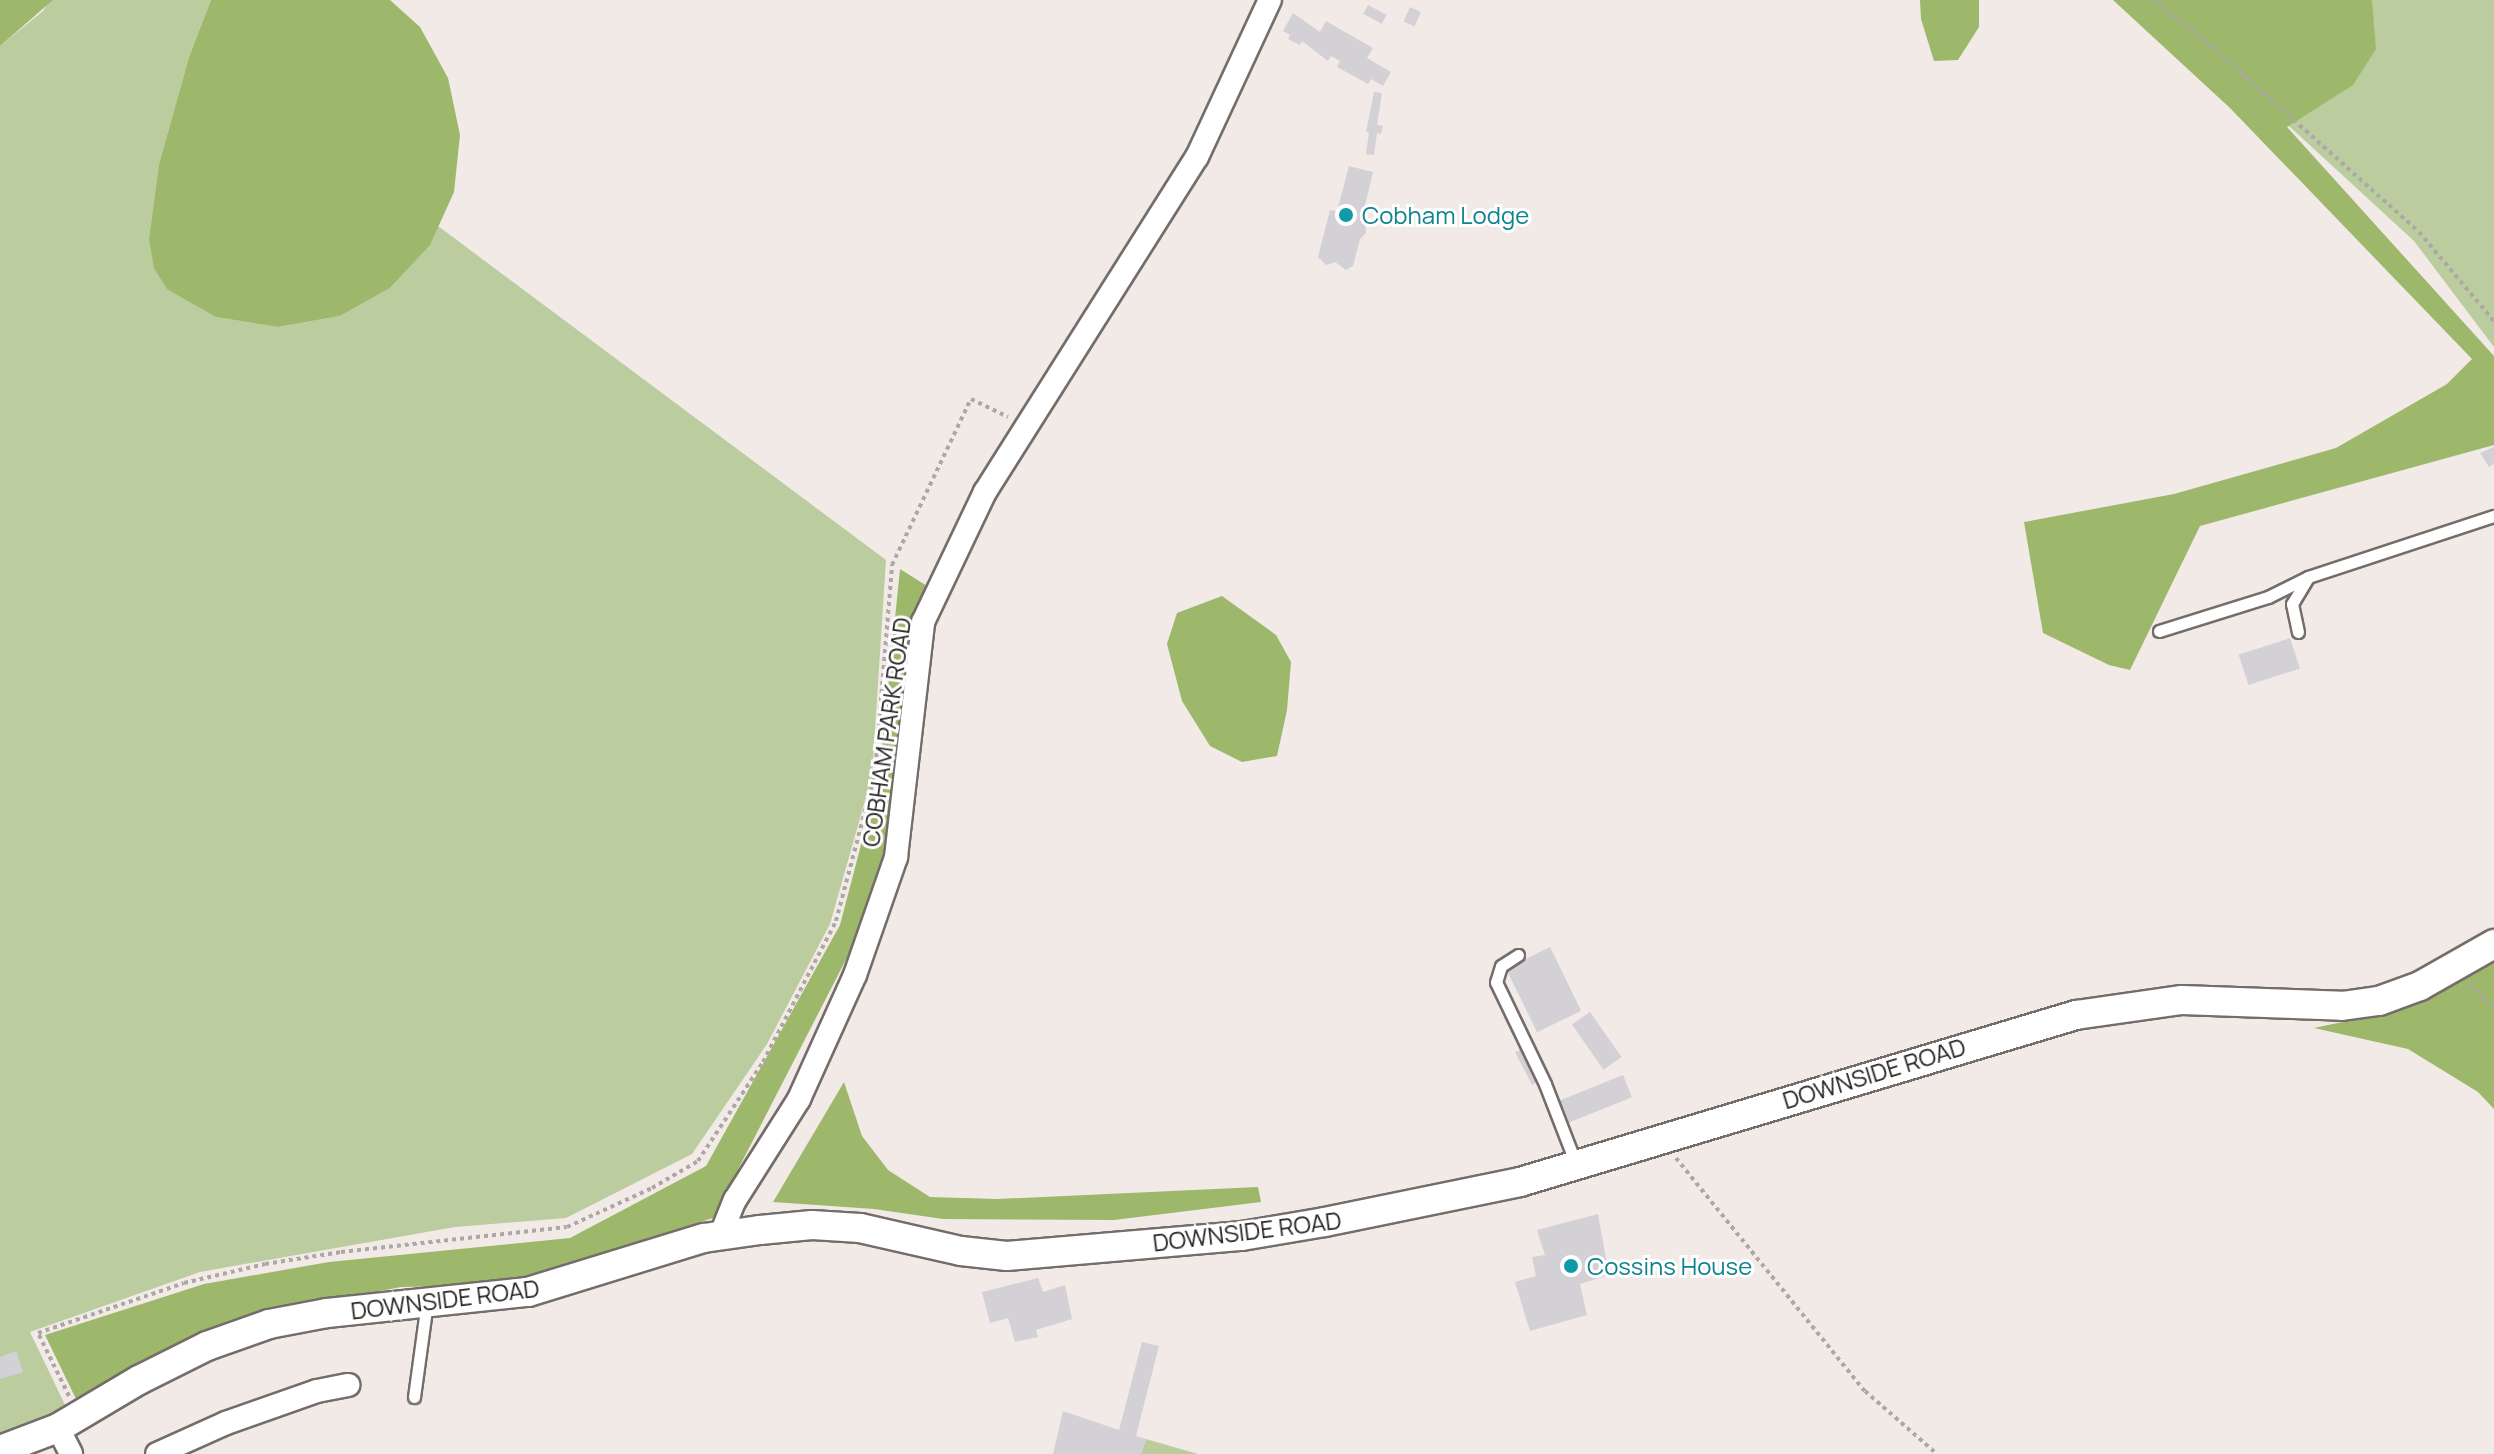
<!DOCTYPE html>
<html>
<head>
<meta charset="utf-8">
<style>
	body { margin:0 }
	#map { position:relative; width:2494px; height:1454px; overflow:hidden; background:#f2eae7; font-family:Manrope,sans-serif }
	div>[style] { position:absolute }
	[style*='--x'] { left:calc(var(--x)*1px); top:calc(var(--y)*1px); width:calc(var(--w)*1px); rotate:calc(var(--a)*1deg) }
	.green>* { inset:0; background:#bbcc9e }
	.forest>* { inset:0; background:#9db86b }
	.building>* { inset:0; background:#d3d0d6; transform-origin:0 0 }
	.path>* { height:4px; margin-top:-2px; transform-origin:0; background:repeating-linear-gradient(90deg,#ada7a5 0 4px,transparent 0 8px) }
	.roads { filter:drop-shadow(2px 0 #746d6a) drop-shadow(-2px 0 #746d6a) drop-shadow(0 2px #746d6a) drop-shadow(0 -2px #746d6a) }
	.service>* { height:11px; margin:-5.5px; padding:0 5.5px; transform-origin:5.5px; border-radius:5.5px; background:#fff }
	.minor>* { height:22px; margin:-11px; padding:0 11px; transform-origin:11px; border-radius:11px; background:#fff }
	.tertiary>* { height:28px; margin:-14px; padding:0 14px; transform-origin:14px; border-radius:14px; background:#fff }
	.dots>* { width:22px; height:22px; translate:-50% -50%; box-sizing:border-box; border:4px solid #fff; border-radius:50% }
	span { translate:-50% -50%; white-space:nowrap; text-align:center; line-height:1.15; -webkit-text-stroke:6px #fff; paint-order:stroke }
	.culture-label { font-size:24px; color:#0d838f }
	.left { translate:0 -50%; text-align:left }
	.street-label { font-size:24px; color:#282524 }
</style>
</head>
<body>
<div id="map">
	<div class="green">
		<i style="clip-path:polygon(50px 0,211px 0,189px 57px,159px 164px,149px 238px,216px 317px,278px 327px,340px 316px,390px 288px,429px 245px,438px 226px,886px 560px,872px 776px,830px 924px,767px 1044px,692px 1154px,566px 1218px,455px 1227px,200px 1272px,30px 1332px,66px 1407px,0 1436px,0 46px,43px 11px)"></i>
		<i style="clip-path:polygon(2141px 0,2494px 0,2494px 347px,2414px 241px,2200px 44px)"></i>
		<i style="clip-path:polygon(1146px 1439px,1198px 1454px,1141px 1454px)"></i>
	</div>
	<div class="forest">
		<i style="clip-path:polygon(0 0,53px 0,0 46px)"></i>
		<i style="clip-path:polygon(211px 0,390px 0,420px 27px,448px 78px,460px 135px,454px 192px,430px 245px,390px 288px,340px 316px,278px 327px,216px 317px,167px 289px,154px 268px,149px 238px,159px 164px,189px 57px)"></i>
		<i style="clip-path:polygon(1920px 0,1979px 0,1979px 27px,1958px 60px,1934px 61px,1921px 19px)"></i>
		<i style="clip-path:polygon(2113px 0,2372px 0,2376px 49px,2353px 85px,2287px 127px,2494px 356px,2494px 445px,2200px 526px,2130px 670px,2109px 665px,2043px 633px,2024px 522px,2174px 494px,2336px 448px,2447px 384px,2472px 359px,2230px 108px)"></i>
		<i style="clip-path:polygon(900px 569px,927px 586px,917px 612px,888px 852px,854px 944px,713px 1218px,503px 1285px,401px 1287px,281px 1310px,144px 1359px,76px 1399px,45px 1335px,204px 1284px,329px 1262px,570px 1238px,706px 1166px,840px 925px,879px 776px)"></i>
		<i style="clip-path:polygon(1222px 596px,1276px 635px,1291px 662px,1287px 710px,1277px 756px,1242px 762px,1210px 746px,1182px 701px,1167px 644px,1177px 613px)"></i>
		<i style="clip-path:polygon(2494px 953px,2494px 1109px,2478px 1092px,2408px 1049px,2314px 1028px,2371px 1016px,2444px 984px)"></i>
		<i style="clip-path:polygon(844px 1082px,862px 1136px,888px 1170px,930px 1197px,997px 1199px,1258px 1187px,1261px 1202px,1114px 1220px,943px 1219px,874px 1209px,773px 1202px)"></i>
	</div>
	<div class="building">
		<i style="left:1368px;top:5px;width:21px;height:10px;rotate:28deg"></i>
		<i style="left:1410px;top:7px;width:12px;height:16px;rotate:24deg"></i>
		<i style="clip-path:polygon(1293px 13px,1320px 32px,1326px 21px,1373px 48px,1367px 58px,1391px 72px,1383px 86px,1371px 79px,1368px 84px,1337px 67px,1340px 61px,1331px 56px,1328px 61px,1302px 41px,1300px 45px,1288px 39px,1290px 35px,1283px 31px)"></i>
		<i style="clip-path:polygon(1374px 92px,1382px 93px,1377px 125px,1383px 126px,1381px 134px,1377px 133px,1374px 155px,1366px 154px,1369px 132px,1366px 132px)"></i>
		<i style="clip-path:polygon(1349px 166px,1373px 172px,1362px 218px,1365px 219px,1366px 233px,1360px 239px,1353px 266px,1346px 270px,1335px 262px,1326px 265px,1318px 257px,1330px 210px,1337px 211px)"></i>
		<i style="clip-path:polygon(2494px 447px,2494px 464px,2489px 467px,2480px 453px)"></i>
		<i style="left:2290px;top:638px;width:32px;height:54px;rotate:72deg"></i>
		<i style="left:1550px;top:947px;width:71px;height:49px;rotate:64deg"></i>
		<i style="left:1590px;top:1012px;width:55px;height:22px;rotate:55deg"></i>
		<i style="clip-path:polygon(1523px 1049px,1540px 1080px,1532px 1085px,1515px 1052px)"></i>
		<i style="left:1623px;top:1075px;width:24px;height:71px;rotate:68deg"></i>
		<i style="clip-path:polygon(1598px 1214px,1609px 1275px,1580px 1284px,1587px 1315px,1530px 1331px,1515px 1282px,1536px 1276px,1532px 1257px,1545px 1255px,1537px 1230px)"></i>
		<i style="clip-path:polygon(1038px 1278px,1043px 1292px,1065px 1285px,1072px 1319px,1036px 1330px,1038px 1337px,1015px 1342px,1008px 1318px,990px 1323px,982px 1292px)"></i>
		<i style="clip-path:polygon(1142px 1342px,1159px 1346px,1136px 1436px,1146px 1439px,1141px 1454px,1053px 1454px,1063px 1411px,1119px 1430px)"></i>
		<i style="clip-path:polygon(16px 1351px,23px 1372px,0 1379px,0 1357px)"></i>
	</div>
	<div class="path">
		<i style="--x:2153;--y:0;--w:73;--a:38.3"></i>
		<i style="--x:2210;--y:45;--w:280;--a:41.8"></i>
		<i style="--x:2419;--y:232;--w:116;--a:49.9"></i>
		<i style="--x:2469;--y:984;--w:34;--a:43"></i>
		<i style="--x:1676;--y:1158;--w:300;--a:51"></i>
		<i style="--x:1865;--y:1391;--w:96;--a:41.2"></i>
		<i style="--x:69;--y:1396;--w:70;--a:-116.2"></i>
		<i style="--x:38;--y:1333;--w:154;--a:-18.9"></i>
		<i style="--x:184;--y:1283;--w:83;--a:-13.2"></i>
		<i style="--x:265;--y:1264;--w:77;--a:-9"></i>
		<i style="--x:341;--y:1252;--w:227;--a:-6.3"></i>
		<i style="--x:567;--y:1227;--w:94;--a:-24.6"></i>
		<i style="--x:652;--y:1188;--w:53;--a:-30.4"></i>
		<i style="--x:698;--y:1161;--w:118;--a:-56.7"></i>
		<i style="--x:763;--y:1062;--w:159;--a:-62.6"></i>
		<i style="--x:836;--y:921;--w:153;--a:-75.2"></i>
		<i style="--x:875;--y:773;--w:209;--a:-85.3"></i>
		<i style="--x:892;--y:565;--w:184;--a:-64.6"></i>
		<i style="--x:971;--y:399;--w:41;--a:25.9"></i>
	</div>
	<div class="roads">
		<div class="service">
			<i style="--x:2159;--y:631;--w:114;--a:-17.3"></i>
			<i style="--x:2268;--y:597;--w:45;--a:-26.6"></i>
			<i style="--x:2308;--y:577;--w:196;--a:-18.2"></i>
			<i style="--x:2298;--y:632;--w:29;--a:-102"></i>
			<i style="--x:2292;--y:604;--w:31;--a:-59"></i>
			<i style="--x:1518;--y:955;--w:20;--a:147"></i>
			<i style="--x:1501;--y:966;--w:17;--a:107"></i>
			<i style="--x:1496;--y:982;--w:113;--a:64.3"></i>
			<i style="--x:1545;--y:1084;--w:86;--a:68.8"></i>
			<i style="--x:414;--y:1397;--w:96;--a:-82.2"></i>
		</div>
		<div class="minor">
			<i style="--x:721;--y:1234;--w:37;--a:-68"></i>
			<i style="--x:735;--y:1200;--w:120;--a:-57.6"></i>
			<i style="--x:799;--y:1099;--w:136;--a:-65.7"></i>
			<i style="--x:855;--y:975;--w:125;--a:-70.8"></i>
			<i style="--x:896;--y:857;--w:237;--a:-83.4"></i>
			<i style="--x:923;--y:622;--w:144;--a:-64.5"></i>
			<i style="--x:985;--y:492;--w:396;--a:-57.7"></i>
			<i style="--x:1197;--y:157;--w:173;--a:-65.1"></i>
			<i style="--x:58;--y:1428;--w:29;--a:63"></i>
			<i style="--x:157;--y:1454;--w:76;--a:-24.2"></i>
			<i style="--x:226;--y:1423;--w:96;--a:-19.4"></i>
			<i style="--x:317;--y:1391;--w:32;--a:-11"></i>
		</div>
		<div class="tertiary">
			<i style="--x:0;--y:1450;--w:62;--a:-20.8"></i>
			<i style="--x:58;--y:1428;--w:94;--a:-30.7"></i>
			<i style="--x:139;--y:1380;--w:76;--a:-26.6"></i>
			<i style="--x:207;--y:1346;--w:66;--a:-19.5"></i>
			<i style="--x:269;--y:1324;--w:59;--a:-10.7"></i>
			<i style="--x:327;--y:1313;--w:202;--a:-6"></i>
			<i style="--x:528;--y:1292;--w:184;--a:-17.1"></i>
			<i style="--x:704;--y:1238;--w:57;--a:-8.1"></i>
			<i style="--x:760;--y:1230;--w:52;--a:-5.5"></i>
			<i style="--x:812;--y:1225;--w:48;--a:3.6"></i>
			<i style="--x:860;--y:1228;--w:104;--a:12.8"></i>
			<i style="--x:961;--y:1251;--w:46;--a:6.2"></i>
			<i style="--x:1007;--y:1256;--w:236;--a:-4.9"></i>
			<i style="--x:1242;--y:1236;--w:84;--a:-9.6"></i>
			<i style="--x:1325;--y:1222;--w:199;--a:-11.6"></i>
			<i style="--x:1520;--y:1182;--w:581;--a:-16.72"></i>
			<i style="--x:2076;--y:1015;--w:107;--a:-8.1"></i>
			<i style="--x:2182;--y:1000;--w:160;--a:2.1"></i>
			<i style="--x:2342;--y:1006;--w:37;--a:-8"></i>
			<i style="--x:2379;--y:1001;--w:44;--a:-20.1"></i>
			<i style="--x:2420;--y:986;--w:85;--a:-29.6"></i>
		</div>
	</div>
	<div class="dots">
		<i style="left:1346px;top:215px;background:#0f9aa8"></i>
		<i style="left:1571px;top:1266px;background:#0f9aa8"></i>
	</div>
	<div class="culture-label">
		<span class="left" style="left:1362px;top:215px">Cobham Lodge</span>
		<span class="left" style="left:1587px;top:1266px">Cossins House</span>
	</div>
	<div class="street-label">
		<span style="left:886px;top:732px;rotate:-82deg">COBHAM PARK ROAD</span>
		<span style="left:1874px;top:1073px;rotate:-17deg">DOWNSIDE ROAD</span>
		<span style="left:1247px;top:1231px;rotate:-7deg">DOWNSIDE ROAD</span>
		<span style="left:445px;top:1299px;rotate:-7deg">DOWNSIDE ROAD</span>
	</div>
</div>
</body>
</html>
